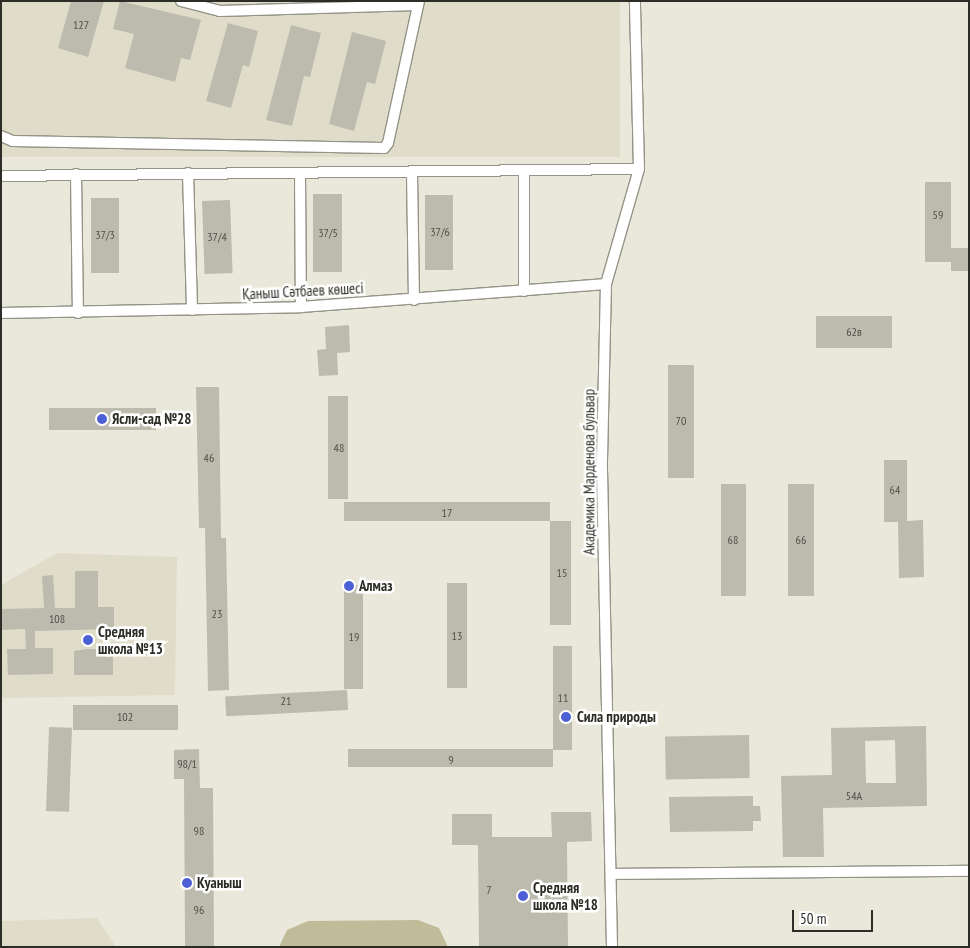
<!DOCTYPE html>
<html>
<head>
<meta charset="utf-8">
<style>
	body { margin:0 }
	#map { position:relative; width:970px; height:948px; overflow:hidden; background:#e9e8da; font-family:"PT Sans Narrow",sans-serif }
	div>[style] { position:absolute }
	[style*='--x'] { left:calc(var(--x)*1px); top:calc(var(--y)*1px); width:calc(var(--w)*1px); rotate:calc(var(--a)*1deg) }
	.built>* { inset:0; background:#dfddc9; transform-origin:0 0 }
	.green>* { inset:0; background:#c0bc9a }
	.building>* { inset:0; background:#bcbbae; transform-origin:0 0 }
	.roads { filter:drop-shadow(1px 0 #949387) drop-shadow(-1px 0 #949387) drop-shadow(0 1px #949387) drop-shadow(0 -1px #949387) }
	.minor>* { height:10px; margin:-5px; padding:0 5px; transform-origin:5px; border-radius:5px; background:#fff }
	.dots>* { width:14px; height:14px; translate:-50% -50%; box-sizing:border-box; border:2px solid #fff; border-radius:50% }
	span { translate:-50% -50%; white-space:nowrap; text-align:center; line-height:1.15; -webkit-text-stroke:5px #fff; paint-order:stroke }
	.number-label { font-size:12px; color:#51504a }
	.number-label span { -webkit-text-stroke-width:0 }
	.street-label { font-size:15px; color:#2d2d28 }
	.poi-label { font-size:15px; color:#2d2d28; font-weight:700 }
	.left { translate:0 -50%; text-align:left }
	.frame { position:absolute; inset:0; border:2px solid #2d2d28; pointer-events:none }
	.scale { position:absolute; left:792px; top:910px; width:81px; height:22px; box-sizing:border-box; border:2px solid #2d2d28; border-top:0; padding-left:6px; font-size:15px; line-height:18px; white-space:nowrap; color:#2d2d28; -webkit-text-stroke:4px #fff; paint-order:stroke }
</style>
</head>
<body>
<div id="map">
	<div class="built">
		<i style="left:1px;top:1px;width:619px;height:156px"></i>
		<i style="clip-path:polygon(57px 553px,177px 557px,175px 695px,1px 698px,1px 585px)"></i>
		<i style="clip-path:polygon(97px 918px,116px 947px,1px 947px,1px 921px)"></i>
	</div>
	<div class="green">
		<i style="clip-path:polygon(418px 920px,439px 928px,448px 947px,279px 947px,287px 930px,308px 921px)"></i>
	</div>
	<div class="building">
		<i style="clip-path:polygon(71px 1px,104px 1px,88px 57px,58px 48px)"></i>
		<i style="clip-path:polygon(120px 1px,201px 20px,190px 60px,181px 58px,175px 82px,125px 68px,134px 34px,113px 29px)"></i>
		<i style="clip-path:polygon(228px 23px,258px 31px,249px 67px,243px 65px,231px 108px,206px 101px)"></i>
		<i style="clip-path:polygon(291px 25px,321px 33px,310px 77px,304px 76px,292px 126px,266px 120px)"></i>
		<i style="clip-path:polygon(352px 32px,386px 41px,375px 84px,367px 82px,354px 131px,329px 124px)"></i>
		<i style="clip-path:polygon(925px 182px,951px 182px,951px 248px,969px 248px,969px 271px,951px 271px,951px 262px,925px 262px)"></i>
		<i style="left:313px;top:194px;width:29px;height:78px"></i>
		<i style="left:425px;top:195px;width:28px;height:75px"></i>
		<i style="left:91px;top:198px;width:28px;height:75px"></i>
		<i style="left:230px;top:200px;width:73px;height:28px;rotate:88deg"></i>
		<i style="left:816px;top:316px;width:76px;height:32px"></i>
		<i style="clip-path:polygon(349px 325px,350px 352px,337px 353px,338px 375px,319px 376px,317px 350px,326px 349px,325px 327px)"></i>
		<i style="left:668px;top:365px;width:26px;height:113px"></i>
		<i style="clip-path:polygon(196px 387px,219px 387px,221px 538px,226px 538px,229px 690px,208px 691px,205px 528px,199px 528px)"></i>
		<i style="left:328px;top:396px;width:20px;height:103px"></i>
		<i style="left:49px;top:408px;width:107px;height:22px"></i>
		<i style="clip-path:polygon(884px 460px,907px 460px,907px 521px,923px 520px,924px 577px,899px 578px,898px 522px,884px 522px)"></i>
		<i style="left:721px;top:484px;width:25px;height:112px"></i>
		<i style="left:788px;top:484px;width:26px;height:112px"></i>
		<i style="left:550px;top:502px;width:19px;height:206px;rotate:90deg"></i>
		<i style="left:550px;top:521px;width:21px;height:104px"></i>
		<i style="clip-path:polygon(75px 571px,98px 571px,98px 607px,114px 607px,114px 629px,35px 631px,35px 648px,53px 648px,53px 674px,8px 675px,7px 649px,26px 649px,25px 629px,1px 630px,1px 609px,44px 608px,42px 576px,53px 575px,55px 608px,75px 608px)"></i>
		<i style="left:447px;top:583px;width:20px;height:105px"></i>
		<i style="left:344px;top:585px;width:19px;height:104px"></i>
		<i style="left:553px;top:646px;width:19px;height:104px"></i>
		<i style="clip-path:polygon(87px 649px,113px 649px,113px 675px,74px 675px,74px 651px)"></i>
		<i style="left:347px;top:690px;width:20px;height:122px;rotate:87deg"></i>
		<i style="left:73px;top:705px;width:105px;height:25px"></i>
		<i style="clip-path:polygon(evenodd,926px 726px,927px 806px,823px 808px,824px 857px,783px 857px,781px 776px,832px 775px,831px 728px,926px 726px,895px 740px,896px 783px,866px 783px,865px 741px,895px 740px)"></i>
		<i style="left:49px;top:727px;width:23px;height:84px;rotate:2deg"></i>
		<i style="left:749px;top:735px;width:43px;height:84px;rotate:89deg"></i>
		<i style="clip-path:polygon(199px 749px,200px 788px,213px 788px,214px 947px,185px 947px,184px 779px,174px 779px,174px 750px)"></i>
		<i style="left:553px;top:749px;width:18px;height:205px;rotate:90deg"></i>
		<i style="clip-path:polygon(753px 796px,753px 806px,760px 806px,761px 821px,753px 821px,753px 831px,670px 832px,669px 797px)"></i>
		<i style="clip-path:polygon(551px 812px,591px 812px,592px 841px,567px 842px,568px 946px,479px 946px,478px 845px,452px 845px,452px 814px,492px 814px,492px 837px,552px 837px)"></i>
	</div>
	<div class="roads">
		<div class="minor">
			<i style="--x:181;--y:1;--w:40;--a:14.4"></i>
			<i style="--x:220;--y:11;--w:198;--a:-1.7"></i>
			<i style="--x:1;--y:136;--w:13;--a:23"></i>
			<i style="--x:13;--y:141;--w:371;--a:1.1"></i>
			<i style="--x:384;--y:148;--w:6;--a:-51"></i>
			<i style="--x:388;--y:143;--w:145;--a:-77.7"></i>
			<i style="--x:188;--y:173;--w:137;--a:88.3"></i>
			<i style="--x:412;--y:173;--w:127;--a:89.1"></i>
			<i style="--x:76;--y:174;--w:139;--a:89.2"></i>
			<i style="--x:300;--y:174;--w:133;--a:89.6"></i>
			<i style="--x:1;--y:176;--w:638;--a:-0.63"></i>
			<i style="--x:524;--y:291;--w:120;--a:-90"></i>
			<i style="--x:1;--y:313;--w:300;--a:-1.1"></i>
			<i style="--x:301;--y:307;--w:306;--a:-4.3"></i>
			<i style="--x:611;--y:874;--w:358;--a:-0.5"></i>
			<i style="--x:612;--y:947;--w:487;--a:-91.2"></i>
			<i style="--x:602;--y:460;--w:176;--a:-88.7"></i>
			<i style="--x:606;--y:284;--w:120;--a:-74"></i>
			<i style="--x:639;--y:169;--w:168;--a:-91.4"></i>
		</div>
	</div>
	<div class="dots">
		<i style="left:102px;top:419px;background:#4c5fd4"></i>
		<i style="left:349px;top:586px;background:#4c5fd4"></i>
		<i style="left:88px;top:640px;background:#4c5fd4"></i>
		<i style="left:566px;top:717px;background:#4c5fd4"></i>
		<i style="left:187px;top:883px;background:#4c5fd4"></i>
		<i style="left:523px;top:896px;background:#4c5fd4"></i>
	</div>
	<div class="number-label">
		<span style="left:81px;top:25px">127</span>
		<span style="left:938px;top:215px">59</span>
		<span style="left:440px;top:232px">37/6</span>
		<span style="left:328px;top:233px">37/5</span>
		<span style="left:105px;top:235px">37/3</span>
		<span style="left:217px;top:237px">37/4</span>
		<span style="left:854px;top:332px">62в</span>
		<span style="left:681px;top:421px">70</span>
		<span style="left:339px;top:448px">48</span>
		<span style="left:209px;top:458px">46</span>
		<span style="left:895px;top:490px">64</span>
		<span style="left:447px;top:513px">17</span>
		<span style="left:733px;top:540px">68</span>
		<span style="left:801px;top:540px">66</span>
		<span style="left:562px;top:573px">15</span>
		<span style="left:217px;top:614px">23</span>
		<span style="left:57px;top:619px">108</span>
		<span style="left:457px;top:636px">13</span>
		<span style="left:354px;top:637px">19</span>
		<span style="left:563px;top:698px">11</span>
		<span style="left:286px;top:701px">21</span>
		<span style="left:125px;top:717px">102</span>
		<span style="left:451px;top:760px">9</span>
		<span style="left:187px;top:764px">98/1</span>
		<span style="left:854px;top:796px">54А</span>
		<span style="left:199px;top:831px">98</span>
		<span style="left:489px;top:890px">7</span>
		<span style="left:199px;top:910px">96</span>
	</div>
	<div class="street-label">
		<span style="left:303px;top:291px;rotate:-3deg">Қаныш Сәтбаев көшесі</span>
		<span style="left:589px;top:472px;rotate:-90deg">Академика Марденова бульвар</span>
	</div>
	<div class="poi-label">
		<span class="left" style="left:112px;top:419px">Ясли-сад №28</span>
		<span class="left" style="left:359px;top:586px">Алмаз</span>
		<span class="left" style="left:98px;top:640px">Средняя<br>школа №13</span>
		<span class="left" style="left:577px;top:717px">Сила природы</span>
		<span class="left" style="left:197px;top:883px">Куаныш</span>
		<span class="left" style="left:533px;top:896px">Средняя<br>школа №18</span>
	</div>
	<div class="frame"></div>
	<div class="scale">50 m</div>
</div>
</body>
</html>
